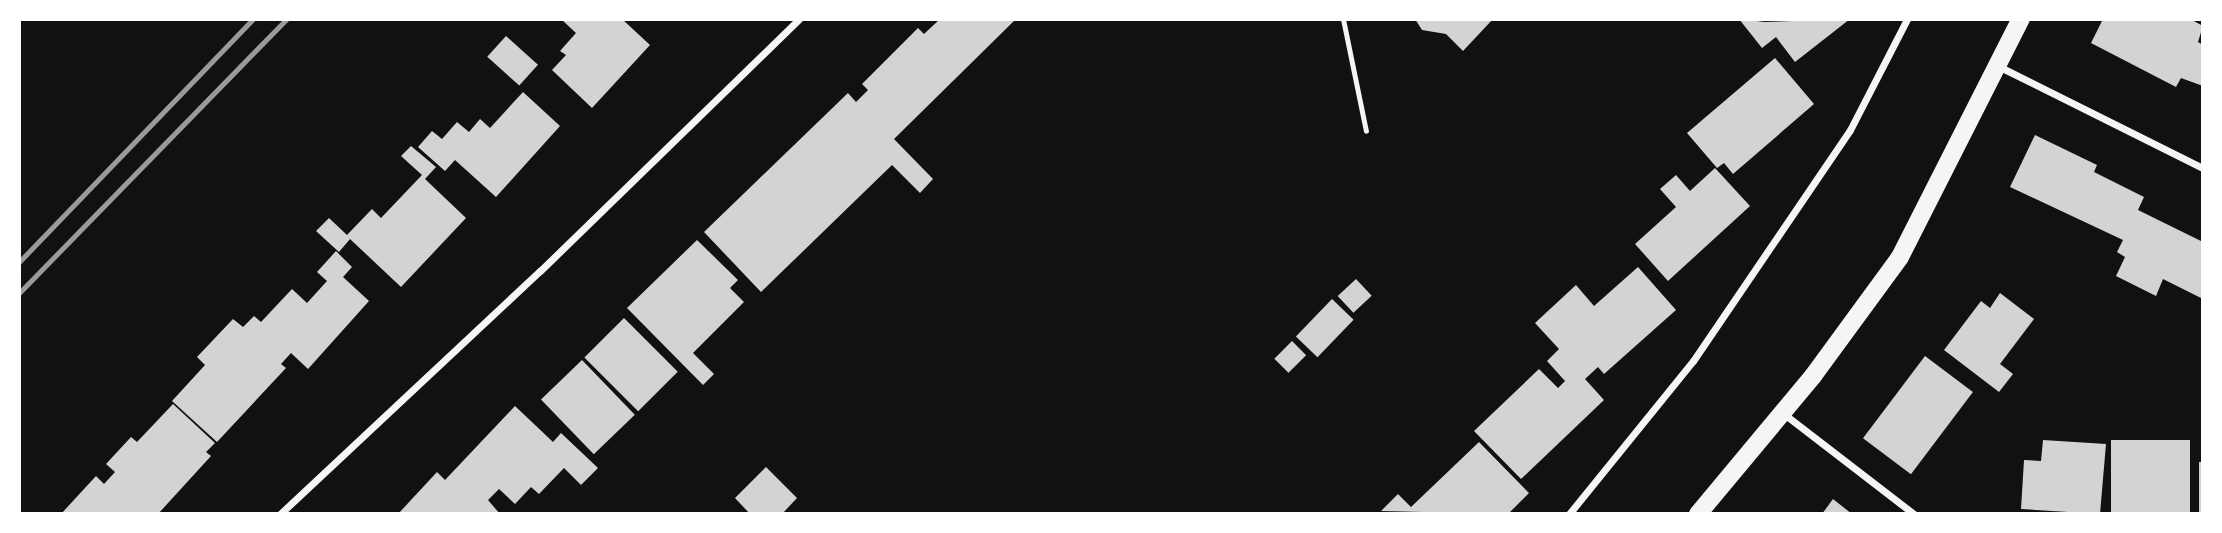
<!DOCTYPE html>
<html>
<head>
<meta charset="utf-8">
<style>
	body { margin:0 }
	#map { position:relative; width:2222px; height:533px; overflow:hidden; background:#111; font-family:Roboto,sans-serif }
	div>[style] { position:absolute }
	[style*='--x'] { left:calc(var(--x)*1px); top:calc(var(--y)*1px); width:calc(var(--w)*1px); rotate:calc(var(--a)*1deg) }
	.building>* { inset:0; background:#d3d3d3; transform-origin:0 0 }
	.service>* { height:5px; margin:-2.5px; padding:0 2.5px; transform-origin:2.5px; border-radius:2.5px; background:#f5f5f5 }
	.minor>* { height:7px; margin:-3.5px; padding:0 3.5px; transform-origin:3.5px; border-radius:3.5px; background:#f5f5f5 }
	.primary>* { height:18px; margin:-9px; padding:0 9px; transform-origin:9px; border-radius:9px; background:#f5f5f5 }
	.rail>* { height:5px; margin:-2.5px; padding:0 2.5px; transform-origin:2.5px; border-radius:2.5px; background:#9a9a9a }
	span { translate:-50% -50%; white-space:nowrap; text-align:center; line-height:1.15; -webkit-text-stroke:5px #fff; paint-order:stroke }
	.frame { position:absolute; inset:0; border:21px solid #fff; pointer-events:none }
</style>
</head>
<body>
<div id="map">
	<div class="building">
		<i style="clip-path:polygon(561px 19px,622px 19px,650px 45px,592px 108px,552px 70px,566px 55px,560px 51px,576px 33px)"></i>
		<i style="clip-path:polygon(940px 19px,1016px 19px,894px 139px,933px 179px,920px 193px,892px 165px,761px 292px,704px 232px,848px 93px,856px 102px,868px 90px,862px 84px,918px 28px,924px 34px)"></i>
		<i style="clip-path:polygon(1415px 19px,1493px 19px,1463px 51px,1446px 34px,1422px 30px)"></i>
		<i style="clip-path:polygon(1739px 19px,1765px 22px,1850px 19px,1795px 62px,1776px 37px,1762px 48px)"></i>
		<i style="clip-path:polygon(2103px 19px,2190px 19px,2203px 26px,2198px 42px,2203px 45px,2203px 86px,2181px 78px,2176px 87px,2091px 43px)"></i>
		<i style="left:506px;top:36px;width:43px;height:28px;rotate:42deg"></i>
		<i style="clip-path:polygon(1775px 58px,1814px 104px,1733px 174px,1724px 163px,1717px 168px,1687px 133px)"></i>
		<i style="clip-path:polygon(523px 92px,560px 126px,496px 197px,455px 160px,445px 171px,418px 147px,432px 131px,442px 139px,457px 122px,469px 132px,480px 119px,490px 128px)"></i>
		<i style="clip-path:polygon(2035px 135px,2097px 165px,2094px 172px,2144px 197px,2138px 210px,2203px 242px,2203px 299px,2163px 279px,2156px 296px,2116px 276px,2125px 257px,2117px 252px,2123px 240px,2010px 187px)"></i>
		<i style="clip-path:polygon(411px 146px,436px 167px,425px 179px,466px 218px,401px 287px,350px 239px,339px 252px,316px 231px,329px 218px,347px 235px,372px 209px,381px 218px,422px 175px,401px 156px)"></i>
		<i style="clip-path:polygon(1715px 168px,1750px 206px,1668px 281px,1635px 244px,1676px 207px,1660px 189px,1676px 175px,1690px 191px)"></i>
		<i style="clip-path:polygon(697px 240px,738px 280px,730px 288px,744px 302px,693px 353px,714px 374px,703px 385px,627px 308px)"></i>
		<i style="clip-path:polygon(336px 251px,352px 267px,343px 277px,369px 301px,308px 369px,291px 353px,281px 364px,286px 368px,217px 442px,172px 401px,205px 365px,197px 357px,233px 319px,243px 327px,254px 316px,261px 322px,292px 289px,307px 303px,327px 281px,317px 272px)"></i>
		<i style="clip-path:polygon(1638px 267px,1676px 310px,1604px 374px,1598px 367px,1585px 379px,1604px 400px,1521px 479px,1474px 431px,1539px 369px,1558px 388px,1565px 381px,1547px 361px,1559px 349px,1535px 323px,1576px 285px,1594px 306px)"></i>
		<i style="left:1356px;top:279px;width:23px;height:25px;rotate:47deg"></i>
		<i style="clip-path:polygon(2000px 293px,2034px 319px,2000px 364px,2013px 374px,1999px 392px,1944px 350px,1981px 301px,1990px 308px)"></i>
		<i style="left:1332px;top:299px;width:30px;height:52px;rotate:44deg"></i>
		<i style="left:624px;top:318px;width:76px;height:56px;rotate:45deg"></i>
		<i style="left:1292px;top:341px;width:20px;height:25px;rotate:45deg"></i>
		<i style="left:1925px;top:356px;width:60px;height:103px;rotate:37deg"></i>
		<i style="left:582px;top:360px;width:76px;height:57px;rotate:46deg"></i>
		<i style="clip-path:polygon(173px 404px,215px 443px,206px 452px,211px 456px,158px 514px,61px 514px,96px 476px,104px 484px,115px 472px,106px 464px,131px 437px,137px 442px)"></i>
		<i style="clip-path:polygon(515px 406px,553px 442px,561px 433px,598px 468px,581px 485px,564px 468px,539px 494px,531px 487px,515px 504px,499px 489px,488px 500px,500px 514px,398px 514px,437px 472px,445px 480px)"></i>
		<i style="clip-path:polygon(2043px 440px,2106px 444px,2100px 514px,2021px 509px,2024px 460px,2041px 461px)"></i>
		<i style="left:2111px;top:440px;width:79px;height:74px"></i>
		<i style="clip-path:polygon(1479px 442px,1529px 493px,1508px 514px,1381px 511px,1398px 494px,1411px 507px)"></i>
		<i style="left:2199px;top:462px;width:4px;height:51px"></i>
		<i style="clip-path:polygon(766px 467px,797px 498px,782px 514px,750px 514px,735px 498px)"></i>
		<i style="clip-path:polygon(1833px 499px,1852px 514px,1822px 514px)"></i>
	</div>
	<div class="service">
		<i style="--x:1343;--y:19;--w:114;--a:78.4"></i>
	</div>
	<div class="minor">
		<i style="--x:1998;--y:66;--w:229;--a:26.5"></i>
		<i style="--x:1784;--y:414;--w:164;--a:37.6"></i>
		<i style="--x:280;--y:514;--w:356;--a:-43.1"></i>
		<i style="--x:540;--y:271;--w:361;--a:-44.2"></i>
		<i style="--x:1569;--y:514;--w:197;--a:-51"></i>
		<i style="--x:1693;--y:361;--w:279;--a:-55.8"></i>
		<i style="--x:1850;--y:130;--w:125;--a:-62.8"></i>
	</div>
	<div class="primary">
		<i style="--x:1698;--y:514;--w:180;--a:-50.2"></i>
		<i style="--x:1813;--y:376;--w:147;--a:-53.8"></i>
		<i style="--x:1900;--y:257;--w:267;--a:-63.1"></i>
	</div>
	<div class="rail">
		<i style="--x:19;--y:262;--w:337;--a:-46.1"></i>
		<i style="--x:19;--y:293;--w:383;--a:-45.7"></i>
	</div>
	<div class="frame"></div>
</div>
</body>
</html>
